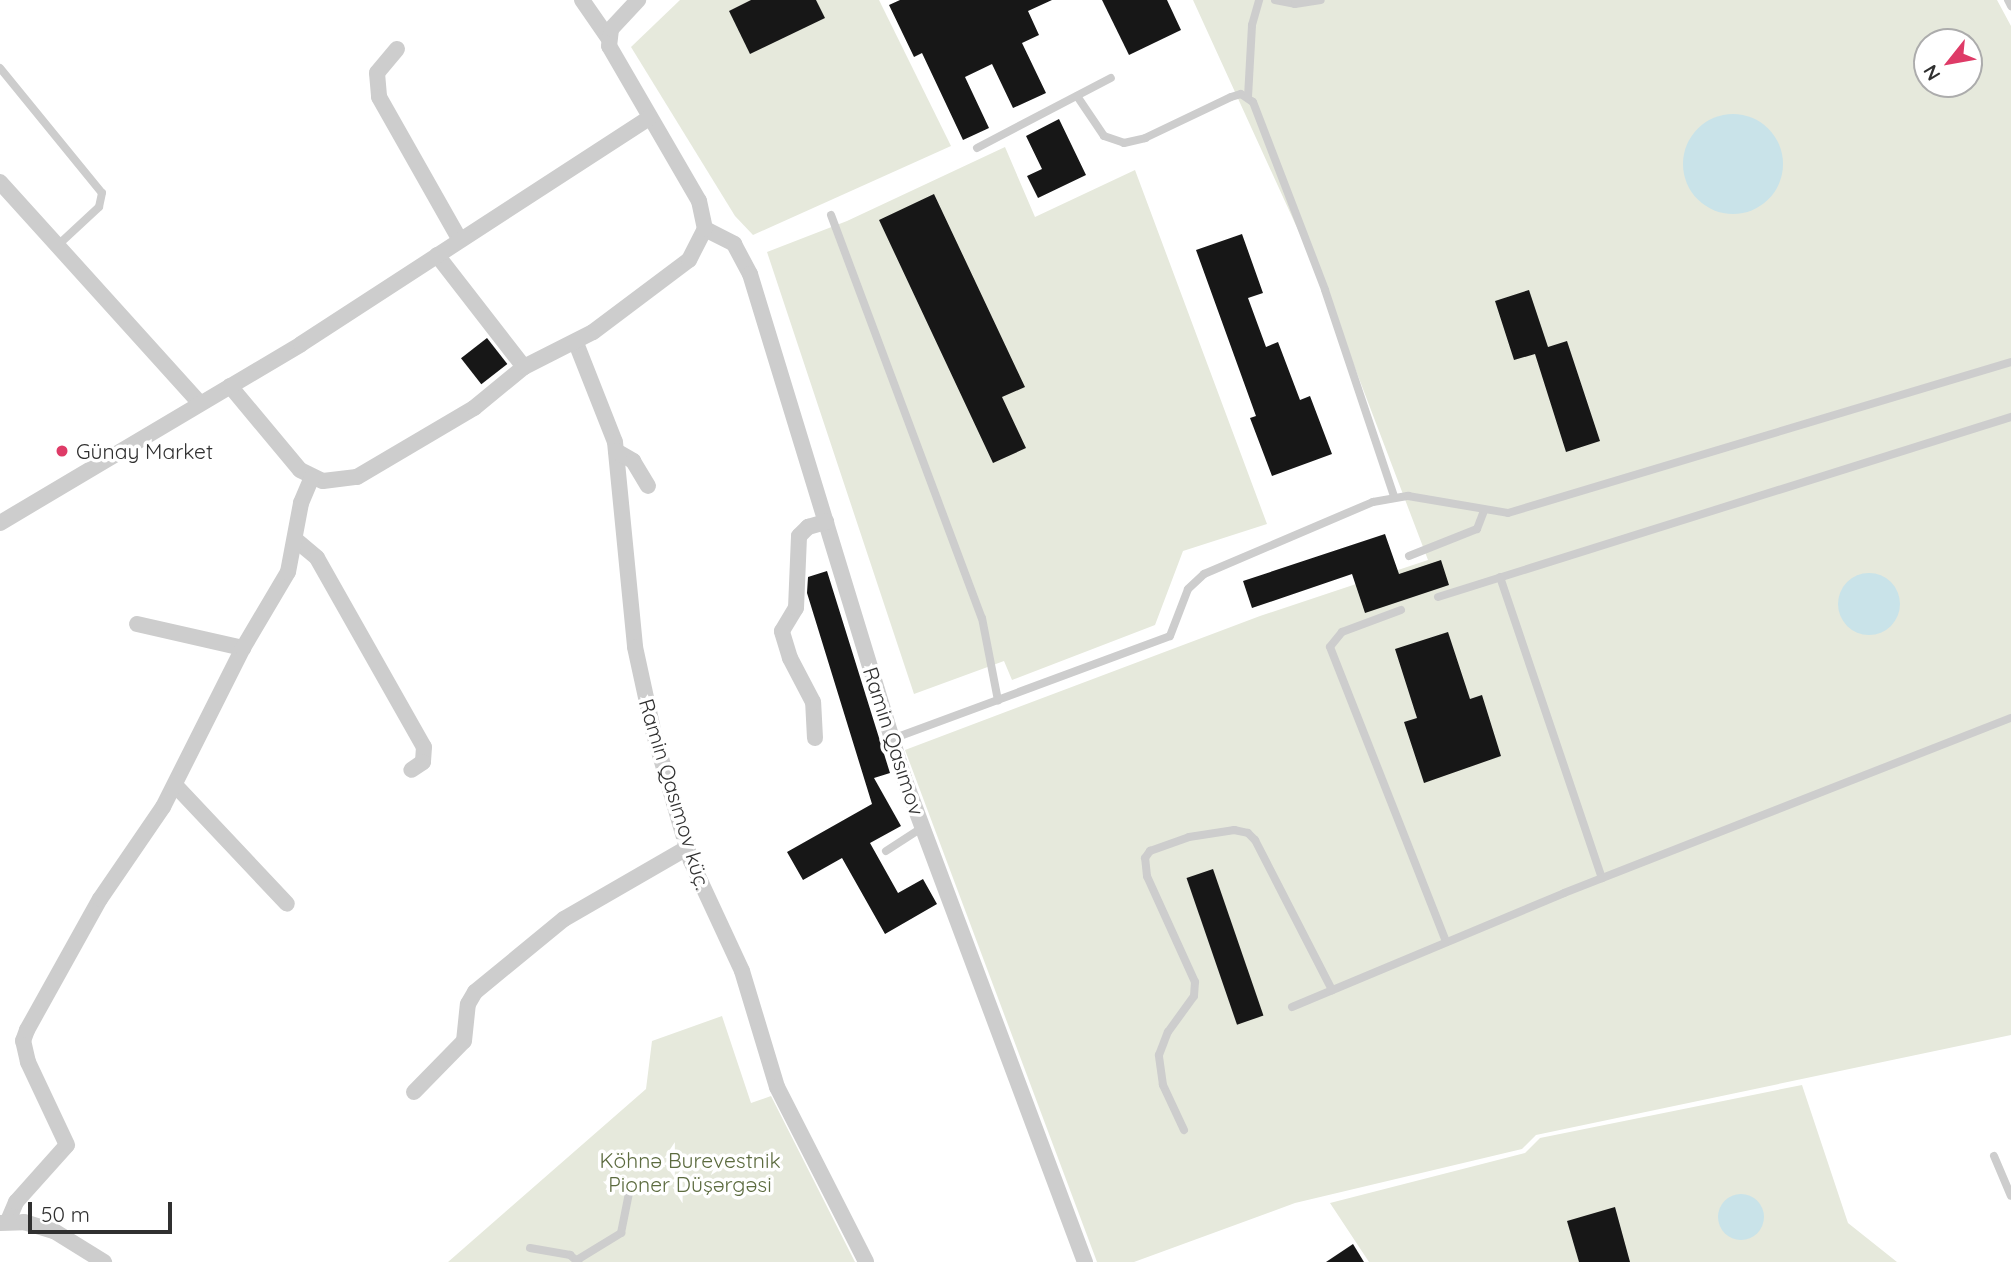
<!DOCTYPE html>
<html>
<head>
<meta charset="utf-8">
<style>
	body { margin:0 }
	#map { position:relative; width:2011px; height:1262px; overflow:hidden; background:#fff; font-family:Quicksand,sans-serif }
	div>[style] { position:absolute }
	[style*='--x'] { left:calc(var(--x)*1px); top:calc(var(--y)*1px); width:calc(var(--w)*1px); rotate:calc(var(--a)*1deg) }
	.green>* { inset:0; background:#e6e9dc }
	.water>* { inset:0; background:#c9e3e9 }
	.round { border-radius:50% }
	.building>* { inset:0; background:#171717; transform-origin:0 0 }
	.lane>* { height:8px; margin:-4px; padding:0 4px; transform-origin:4px; border-radius:4px; background:#cdcdcd }
	.street>* { height:16px; margin:-8px; padding:0 8px; transform-origin:8px; border-radius:8px; background:#cdcdcd }
	.dots>* { width:19px; height:19px; translate:-50% -50%; box-sizing:border-box; border:4px solid #fff; border-radius:50% }
	span { translate:-50% -50%; white-space:nowrap; text-align:center; line-height:1.15; -webkit-text-stroke:7px #fff; paint-order:stroke }
	.poi-label { font-size:21px; color:#303030 }
	.left { translate:0 -50%; text-align:left }
	.street-label { font-size:21px; color:#303030 }
	.park-label { font-size:21px; color:#5c6b3f }
	.north { position:absolute; left:1913px; top:28px; width:70px; height:70px; box-sizing:border-box; background:#fff; border:2px solid #acacac; border-radius:50%; rotate:239deg; font-size:19px; font-weight:700; line-height:28px; text-align:center; color:#303030 }
	.north::after { content:''; display:block; margin:auto; width:24px; height:32px; background:#de3b67; clip-path:polygon(50% 0,100% 100%,50% 72%,0 100%) }
	.scale { position:absolute; left:28px; top:1202px; width:144px; height:32px; box-sizing:border-box; border:4px solid #303030; border-top:0; padding-left:9px; font-size:21px; line-height:24px; white-space:nowrap; color:#303030; -webkit-text-stroke:5px #fff; paint-order:stroke }
</style>
</head>
<body>
<div id="map">
	<div class="green">
		<i style="clip-path:polygon(680px 0,879px 0,951px 146px,753px 235px,735px 216px,631px 47px)"></i>
		<i style="clip-path:polygon(evenodd,1193px 0,1997px 0,2011px 26px,2011px 1035px,1536px 1135px,1522px 1149px,1295px 1203px,1134px 1262px,1097px 1262px,905px 750px,1260px 616px,1428px 560px,1325px 289px,1193px 0,1927px 42px,1969px 42px,1969px 84px,1927px 84px,1927px 42px)"></i>
		<i style="clip-path:polygon(1005px 147px,1035px 217px,1135px 170px,1267px 524px,1183px 551px,1155px 625px,1012px 680px,1004px 661px,914px 694px,767px 252px,847px 221px)"></i>
		<i style="clip-path:polygon(722px 1016px,751px 1103px,771px 1096px,855px 1262px,448px 1262px,646px 1089px,652px 1041px)"></i>
		<i style="clip-path:polygon(1802px 1085px,1848px 1223px,1897px 1262px,1369px 1262px,1330px 1203px,1525px 1153px,1540px 1138px)"></i>
	</div>
	<div class="water">
		<i class="round" style="left:1683px;top:114px;width:100px;height:100px"></i>
		<i class="round" style="left:1838px;top:573px;width:62px;height:62px"></i>
		<i class="round" style="left:1718px;top:1194px;width:46px;height:46px"></i>
	</div>
	<div class="building">
		<i style="clip-path:polygon(751px 0,816px 0,825px 18px,750px 54px,729px 11px)"></i>
		<i style="clip-path:polygon(900px 0,1052px 0,1028px 11px,1039px 35px,1022px 43px,1046px 93px,1013px 108px,992px 64px,965px 77px,989px 128px,963px 140px,922px 53px,914px 57px,889px 5px)"></i>
		<i style="clip-path:polygon(1102px 0,1167px 0,1181px 30px,1129px 55px)"></i>
		<i style="clip-path:polygon(1059px 119px,1086px 175px,1038px 198px,1027px 176px,1042px 169px,1026px 136px)"></i>
		<i style="clip-path:polygon(934px 194px,1025px 387px,1002px 397px,1026px 448px,993px 463px,879px 220px)"></i>
		<i style="clip-path:polygon(1242px 234px,1263px 293px,1248px 298px,1266px 347px,1278px 342px,1300px 400px,1310px 396px,1332px 454px,1272px 476px,1250px 418px,1256px 416px,1196px 250px)"></i>
		<i style="clip-path:polygon(1529px 290px,1548px 347px,1567px 341px,1600px 441px,1566px 452px,1535px 354px,1514px 360px,1495px 301px)"></i>
		<i style="left:487px;top:338px;width:33px;height:33px;rotate:52deg"></i>
		<i style="clip-path:polygon(1385px 534px,1399px 574px,1441px 560px,1449px 585px,1365px 613px,1352px 574px,1252px 608px,1243px 581px)"></i>
		<i style="clip-path:polygon(827px 571px,890px 773px,874px 778px,901px 826px,870px 843px,898px 893px,923px 879px,937px 904px,885px 934px,842px 858px,803px 880px,787px 852px,872px 804px,807px 593px,808px 577px)"></i>
		<i style="clip-path:polygon(1448px 632px,1470px 699px,1482px 695px,1501px 756px,1424px 783px,1404px 722px,1417px 718px,1395px 649px)"></i>
		<i style="left:1213px;top:869px;width:155px;height:28px;rotate:71deg"></i>
		<i style="clip-path:polygon(1615px 1207px,1630px 1262px,1579px 1262px,1567px 1221px)"></i>
		<i style="clip-path:polygon(1353px 1244px,1364px 1262px,1326px 1262px)"></i>
	</div>
	<div class="lane">
		<i style="--x:1275;--y:0;--w:20;--a:11"></i>
		<i style="--x:1295;--y:4;--w:26;--a:-9"></i>
		<i style="--x:2008;--y:0;--w:7;--a:63"></i>
		<i style="--x:0;--y:68;--w:161;--a:50.8"></i>
		<i style="--x:102;--y:193;--w:14;--a:102"></i>
		<i style="--x:99;--y:207;--w:57;--a:137.1"></i>
		<i style="--x:1077;--y:96;--w:48;--a:56"></i>
		<i style="--x:1104;--y:136;--w:21;--a:19"></i>
		<i style="--x:1124;--y:143;--w:22;--a:-13"></i>
		<i style="--x:1145;--y:138;--w:95;--a:-25.5"></i>
		<i style="--x:1231;--y:97;--w:10;--a:-17"></i>
		<i style="--x:1241;--y:94;--w:14;--a:34"></i>
		<i style="--x:1253;--y:102;--w:201;--a:69"></i>
		<i style="--x:1325;--y:290;--w:217;--a:71.5"></i>
		<i style="--x:1248;--y:97;--w:72;--a:-86.8"></i>
		<i style="--x:1252;--y:25;--w:26;--a:-74"></i>
		<i style="--x:977;--y:148;--w:151;--a:-27.6"></i>
		<i style="--x:831;--y:215;--w:430;--a:69.5"></i>
		<i style="--x:982;--y:618;--w:84;--a:79"></i>
		<i style="--x:1409;--y:556;--w:73;--a:-21.7"></i>
		<i style="--x:1477;--y:529;--w:19;--a:-69"></i>
		<i style="--x:1500;--y:577;--w:318;--a:71.3"></i>
		<i style="--x:1438;--y:597;--w:601;--a:-17.44"></i>
		<i style="--x:1401;--y:610;--w:63;--a:159.6"></i>
		<i style="--x:1342;--y:632;--w:19;--a:129"></i>
		<i style="--x:1330;--y:647;--w:317;--a:68.5"></i>
		<i style="--x:892;--y:739;--w:296;--a:-20.3"></i>
		<i style="--x:1170;--y:636;--w:50;--a:-69"></i>
		<i style="--x:1188;--y:589;--w:22;--a:-43"></i>
		<i style="--x:1204;--y:574;--w:184;--a:-23.1"></i>
		<i style="--x:1373;--y:502;--w:36;--a:-10"></i>
		<i style="--x:1408;--y:496;--w:101;--a:9.6"></i>
		<i style="--x:1508;--y:513;--w:525;--a:-16.71"></i>
		<i style="--x:886;--y:851;--w:44;--a:-33"></i>
		<i style="--x:1292;--y:1007;--w:295;--a:-22.7"></i>
		<i style="--x:1564;--y:893;--w:480;--a:-21.4"></i>
		<i style="--x:1184;--y:1130;--w:50;--a:-115"></i>
		<i style="--x:1163;--y:1085;--w:30;--a:-98"></i>
		<i style="--x:1159;--y:1055;--w:25;--a:-69"></i>
		<i style="--x:1168;--y:1032;--w:44;--a:-54.2"></i>
		<i style="--x:1194;--y:996;--w:14;--a:-86"></i>
		<i style="--x:1195;--y:982;--w:116;--a:-114.4"></i>
		<i style="--x:1147;--y:876;--w:18;--a:-96"></i>
		<i style="--x:1145;--y:858;--w:9;--a:-54"></i>
		<i style="--x:1150;--y:851;--w:41;--a:-19.7"></i>
		<i style="--x:1189;--y:837;--w:46;--a:-8.8"></i>
		<i style="--x:1234;--y:830;--w:14;--a:12"></i>
		<i style="--x:1248;--y:833;--w:10;--a:45"></i>
		<i style="--x:1255;--y:840;--w:169;--a:62.8"></i>
		<i style="--x:1994;--y:1156;--w:43;--a:67"></i>
		<i style="--x:530;--y:1248;--w:41;--a:9.9"></i>
		<i style="--x:570;--y:1255;--w:11;--a:41"></i>
		<i style="--x:577;--y:1260;--w:52;--a:-31.5"></i>
		<i style="--x:621;--y:1233;--w:46;--a:-78.7"></i>
	</div>
	<div class="street">
		<i style="--x:582;--y:0;--w:47;--a:55.3"></i>
		<i style="--x:397;--y:49;--w:31;--a:130"></i>
		<i style="--x:377;--y:73;--w:24;--a:85"></i>
		<i style="--x:379;--y:97;--w:164;--a:60.5"></i>
		<i style="--x:0;--y:182;--w:298;--a:47.9"></i>
		<i style="--x:705;--y:229;--w:33;--a:27"></i>
		<i style="--x:734;--y:244;--w:34;--a:62"></i>
		<i style="--x:750;--y:274;--w:527;--a:73.01"></i>
		<i style="--x:904;--y:778;--w:517;--a:69.5"></i>
		<i style="--x:437;--y:255;--w:142;--a:52.2"></i>
		<i style="--x:576;--y:343;--w:106;--a:68.5"></i>
		<i style="--x:615;--y:442;--w:206;--a:84.4"></i>
		<i style="--x:635;--y:647;--w:89;--a:77.7"></i>
		<i style="--x:654;--y:734;--w:132;--a:73.8"></i>
		<i style="--x:691;--y:861;--w:121;--a:65.1"></i>
		<i style="--x:742;--y:971;--w:121;--a:73.2"></i>
		<i style="--x:777;--y:1087;--w:196;--a:63"></i>
		<i style="--x:230;--y:386;--w:109;--a:50.2"></i>
		<i style="--x:300;--y:470;--w:25;--a:26"></i>
		<i style="--x:323;--y:481;--w:34;--a:-7"></i>
		<i style="--x:357;--y:477;--w:136;--a:-30.5"></i>
		<i style="--x:474;--y:408;--w:65;--a:-39.4"></i>
		<i style="--x:524;--y:367;--w:77;--a:-26.9"></i>
		<i style="--x:593;--y:332;--w:120;--a:-36.9"></i>
		<i style="--x:689;--y:260;--w:35;--a:-63"></i>
		<i style="--x:705;--y:229;--w:29;--a:-102"></i>
		<i style="--x:699;--y:201;--w:179;--a:-120.1"></i>
		<i style="--x:609;--y:46;--w:17;--a:-83"></i>
		<i style="--x:611;--y:29;--w:40;--a:-47"></i>
		<i style="--x:616;--y:451;--w:20;--a:30"></i>
		<i style="--x:633;--y:461;--w:29;--a:59"></i>
		<i style="--x:0;--y:523;--w:350;--a:-30.7"></i>
		<i style="--x:301;--y:344;--w:415;--a:-33"></i>
		<i style="--x:297;--y:541;--w:26;--a:40"></i>
		<i style="--x:317;--y:558;--w:217;--a:60.5"></i>
		<i style="--x:424;--y:747;--w:15;--a:94"></i>
		<i style="--x:423;--y:762;--w:14;--a:146"></i>
		<i style="--x:137;--y:624;--w:109;--a:12.8"></i>
		<i style="--x:815;--y:738;--w:36;--a:-93"></i>
		<i style="--x:813;--y:702;--w:50;--a:-117.6"></i>
		<i style="--x:790;--y:658;--w:28;--a:-107"></i>
		<i style="--x:782;--y:631;--w:27;--a:-59"></i>
		<i style="--x:796;--y:608;--w:72;--a:-87.6"></i>
		<i style="--x:799;--y:536;--w:13;--a:-45"></i>
		<i style="--x:808;--y:527;--w:19;--a:-16"></i>
		<i style="--x:175;--y:785;--w:163;--a:46.7"></i>
		<i style="--x:414;--y:1092;--w:71;--a:-45.6"></i>
		<i style="--x:464;--y:1041;--w:37;--a:-84"></i>
		<i style="--x:468;--y:1004;--w:14;--a:-60"></i>
		<i style="--x:475;--y:992;--w:115;--a:-39.4"></i>
		<i style="--x:564;--y:919;--w:142;--a:-30"></i>
		<i style="--x:8;--y:1221;--w:21;--a:-67"></i>
		<i style="--x:16;--y:1202;--w:76;--a:-48.2"></i>
		<i style="--x:67;--y:1145;--w:92;--a:-115.2"></i>
		<i style="--x:28;--y:1062;--w:22;--a:-103"></i>
		<i style="--x:23;--y:1041;--w:12;--a:-70"></i>
		<i style="--x:27;--y:1030;--w:150;--a:-60.9"></i>
		<i style="--x:100;--y:899;--w:112;--a:-55.6"></i>
		<i style="--x:163;--y:807;--w:178;--a:-63.3"></i>
		<i style="--x:243;--y:648;--w:88;--a:-59.4"></i>
		<i style="--x:288;--y:572;--w:70;--a:-79.3"></i>
		<i style="--x:301;--y:503;--w:28;--a:-67"></i>
		<i style="--x:0;--y:1223;--w:24;--a:-2"></i>
		<i style="--x:24;--y:1222;--w:31;--a:17"></i>
		<i style="--x:54;--y:1231;--w:59;--a:31.8"></i>
	</div>
	<div class="dots">
		<i style="left:62px;top:451px;background:#de3b67"></i>
	</div>
	<div class="poi-label">
		<span class="left" style="left:76px;top:451px">Günay Market</span>
	</div>
	<div class="street-label">
		<span style="left:894px;top:741px;rotate:72deg">Ramin Qasımov</span>
		<span style="left:675px;top:794px;rotate:73deg">Ramin Qasımov küç.</span>
	</div>
	<div class="park-label">
		<span style="left:690px;top:1172px">Köhnə Burevestnik<br>Pioner Düşərgəsi</span>
	</div>
	<div class="north">N</div>
	<div class="scale">50 m</div>
</div>
</body>
</html>
